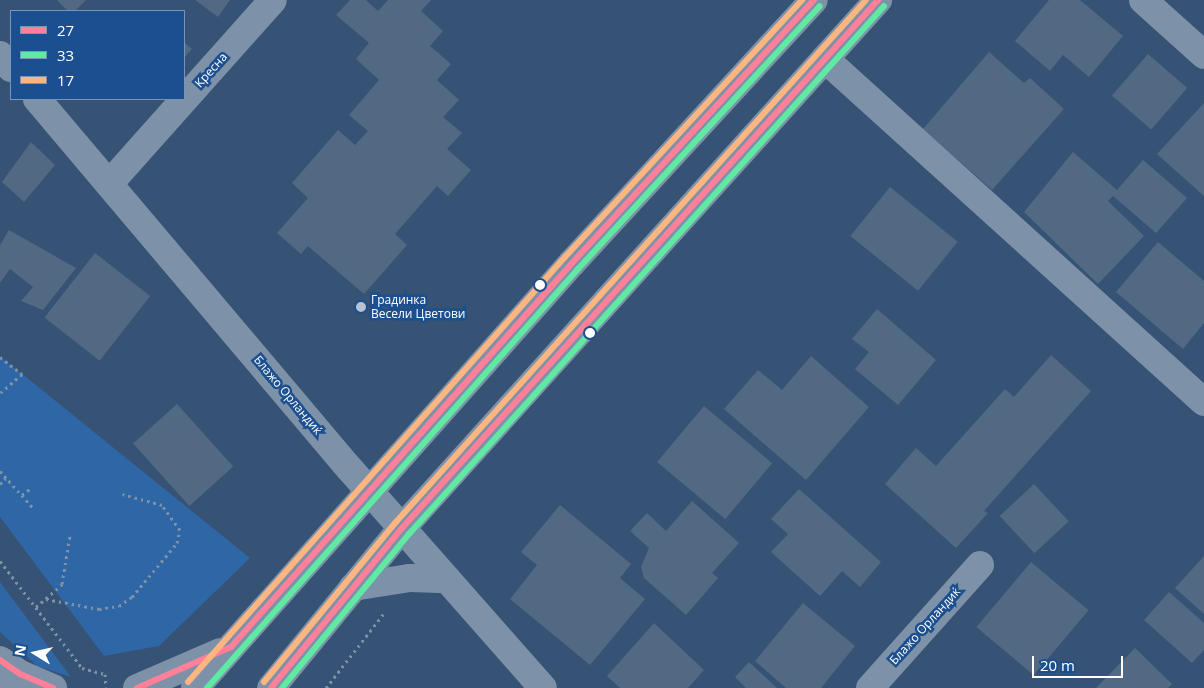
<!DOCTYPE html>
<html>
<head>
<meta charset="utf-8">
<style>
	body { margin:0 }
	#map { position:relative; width:1204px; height:688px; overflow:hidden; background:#365274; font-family:"Open Sans",sans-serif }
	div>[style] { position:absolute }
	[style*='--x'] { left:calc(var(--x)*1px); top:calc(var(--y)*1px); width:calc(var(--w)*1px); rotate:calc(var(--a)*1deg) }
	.green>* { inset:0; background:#2f66a5 }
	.building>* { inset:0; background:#526984; transform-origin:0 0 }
	.path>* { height:3px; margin-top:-1.5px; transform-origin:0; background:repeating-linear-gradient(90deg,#7d92a8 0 2.5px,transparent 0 6.5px) }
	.minor>* { height:28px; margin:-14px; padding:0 14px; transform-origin:14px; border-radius:14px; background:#7d92a8 }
	.tertiary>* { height:28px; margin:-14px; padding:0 14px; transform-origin:14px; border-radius:14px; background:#7d92a8 }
	.bus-1>* { height:6px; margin:-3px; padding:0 3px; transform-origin:3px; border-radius:3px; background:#ff8098 }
	.bus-2>* { height:6px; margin:-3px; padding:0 3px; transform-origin:3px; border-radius:3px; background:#60e9a3 }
	.bus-3>* { height:6px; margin:-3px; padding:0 3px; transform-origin:3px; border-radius:3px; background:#ffb580 }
	.dots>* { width:14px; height:14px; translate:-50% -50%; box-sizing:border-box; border:2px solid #1b4f8f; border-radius:50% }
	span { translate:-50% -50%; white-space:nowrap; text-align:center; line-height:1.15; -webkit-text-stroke:5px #1b4f8f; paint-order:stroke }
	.street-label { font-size:12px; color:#fff }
	.poi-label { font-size:12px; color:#fff }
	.left { translate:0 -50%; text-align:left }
	.legend { position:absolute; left:10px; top:10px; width:175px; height:90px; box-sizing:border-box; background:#1b4f8f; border:1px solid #7695bc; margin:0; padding:6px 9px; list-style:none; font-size:15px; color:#fff }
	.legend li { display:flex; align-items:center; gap:10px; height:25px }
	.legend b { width:25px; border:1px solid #7695bc }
	.north { position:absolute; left:10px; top:628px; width:50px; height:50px; -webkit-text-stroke:4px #1b4f8f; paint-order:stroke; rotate:280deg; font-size:14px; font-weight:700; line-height:20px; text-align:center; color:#fff }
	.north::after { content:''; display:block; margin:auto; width:18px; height:22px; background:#fff; clip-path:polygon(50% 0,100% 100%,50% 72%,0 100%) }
	.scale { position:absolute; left:1032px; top:656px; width:91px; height:22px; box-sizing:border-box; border:2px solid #fff; border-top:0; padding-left:6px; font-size:15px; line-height:18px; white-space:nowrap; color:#fff; -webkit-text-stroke:4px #1b4f8f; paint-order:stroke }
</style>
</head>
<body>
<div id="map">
	<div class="green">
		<i style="clip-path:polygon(0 356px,250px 558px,159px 646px,104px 656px,0 517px)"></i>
		<i style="clip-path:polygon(0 582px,71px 677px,37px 666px,0 632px)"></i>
	</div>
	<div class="building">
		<i style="clip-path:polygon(57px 0,86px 0,75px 11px,68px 11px)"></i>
		<i style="clip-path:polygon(195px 0,230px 0,218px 17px)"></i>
		<i style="clip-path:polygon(350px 0,366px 0,378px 11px,388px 0,431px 0,421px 11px,443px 31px,430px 46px,451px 64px,437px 80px,459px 100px,443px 117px,462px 133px,447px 149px,471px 170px,448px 196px,437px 186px,395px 234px,407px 245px,364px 294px,308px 246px,301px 254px,277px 233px,308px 198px,292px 183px,338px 130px,355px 145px,368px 131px,349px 115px,379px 80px,356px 59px,369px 43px,336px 15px)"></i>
		<i style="clip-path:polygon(1049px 0,1080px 0,1123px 36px,1089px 77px,1063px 55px,1050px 71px,1015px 41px)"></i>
		<i style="clip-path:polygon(184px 42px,192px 49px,184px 58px)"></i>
		<i style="clip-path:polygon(989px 52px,1024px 83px,1030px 78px,1064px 109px,992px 190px,923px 129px)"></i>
		<i style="left:1148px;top:54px;width:52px;height:55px;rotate:41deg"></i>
		<i style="clip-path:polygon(1204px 103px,1204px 196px,1157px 154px)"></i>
		<i style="clip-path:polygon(31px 142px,55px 165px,24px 202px,2px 182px)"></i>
		<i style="clip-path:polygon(1073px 152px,1117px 190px,1143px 160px,1187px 198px,1156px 233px,1113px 196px,1108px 201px,1144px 236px,1098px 284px,1024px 212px)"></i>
		<i style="left:890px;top:187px;width:87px;height:63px;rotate:39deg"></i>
		<i style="clip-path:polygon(9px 230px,76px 268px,43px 310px,21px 301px,33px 287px,10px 269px,0 283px,0 245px)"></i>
		<i style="clip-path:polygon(1158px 242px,1204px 281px,1204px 323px,1183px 349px,1116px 292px)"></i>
		<i style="left:95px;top:253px;width:70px;height:82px;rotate:38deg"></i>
		<i style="clip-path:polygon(877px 309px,936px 360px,898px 405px,855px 369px,869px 352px,852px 339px)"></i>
		<i style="clip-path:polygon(1051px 355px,1091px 391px,984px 511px,988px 513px,956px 548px,885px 484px,916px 448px,936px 466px,1005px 389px,1014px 397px)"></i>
		<i style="clip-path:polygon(811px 356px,869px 407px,806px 480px,724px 409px,758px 370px,782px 390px)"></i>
		<i style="left:177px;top:404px;width:84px;height:59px;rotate:48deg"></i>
		<i style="left:704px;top:406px;width:89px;height:73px;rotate:40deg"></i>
		<i style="left:1034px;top:484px;width:51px;height:47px;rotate:47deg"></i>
		<i style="clip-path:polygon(799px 489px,881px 562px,860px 587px,842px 571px,820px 596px,771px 552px,788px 534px,771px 519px)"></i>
		<i style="clip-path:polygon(692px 501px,739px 543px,712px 573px,718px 578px,686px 615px,644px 578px,641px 567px,649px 548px,630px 531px,647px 513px,666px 531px)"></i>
		<i style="clip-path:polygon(560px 505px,631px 564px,620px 578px,645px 599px,590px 665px,510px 599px,537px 565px,521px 552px)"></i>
		<i style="clip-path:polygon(1204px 556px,1204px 614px,1175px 588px)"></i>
		<i style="left:1031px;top:562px;width:75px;height:85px;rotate:40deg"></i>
		<i style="clip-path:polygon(1169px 592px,1204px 623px,1204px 650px,1192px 663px,1144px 620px)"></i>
		<i style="clip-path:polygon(803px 603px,855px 646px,821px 688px,786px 688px,755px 661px)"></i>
		<i style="clip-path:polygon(654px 623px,704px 670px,688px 688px,620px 688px,607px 676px)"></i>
		<i style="clip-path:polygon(1135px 648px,1172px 684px,1168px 688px,1096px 688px)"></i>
		<i style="clip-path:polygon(749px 662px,777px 688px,746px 688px,735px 677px)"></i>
	</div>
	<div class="path">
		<i style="--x:0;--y:357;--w:28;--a:38"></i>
		<i style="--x:22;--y:374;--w:29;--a:139"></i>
		<i style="--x:0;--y:471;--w:50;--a:48.3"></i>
		<i style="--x:0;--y:484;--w:8;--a:-45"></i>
		<i style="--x:22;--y:495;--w:11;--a:-38"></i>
		<i style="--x:0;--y:561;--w:135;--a:52.5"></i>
		<i style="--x:82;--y:668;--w:24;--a:15"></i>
		<i style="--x:105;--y:674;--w:13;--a:86"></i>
		<i style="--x:46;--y:599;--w:54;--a:10.7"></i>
		<i style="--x:99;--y:609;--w:20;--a:-9"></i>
		<i style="--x:119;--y:606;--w:16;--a:-35"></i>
		<i style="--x:132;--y:597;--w:70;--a:-50.2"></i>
		<i style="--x:177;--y:543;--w:13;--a:-77"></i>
		<i style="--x:180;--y:530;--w:31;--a:-126"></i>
		<i style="--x:162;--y:505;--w:41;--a:-164.6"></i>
		<i style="--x:36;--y:607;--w:35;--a:-41"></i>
		<i style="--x:62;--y:584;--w:50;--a:-80.7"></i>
		<i style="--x:326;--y:688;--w:96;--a:-52.2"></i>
	</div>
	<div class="minor">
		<i style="--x:1143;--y:0;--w:82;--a:42"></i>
		<i style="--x:0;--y:55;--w:17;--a:50"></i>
		<i style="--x:825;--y:59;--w:511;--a:42.15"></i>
		<i style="--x:37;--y:99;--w:483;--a:49.8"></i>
		<i style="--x:349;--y:468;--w:293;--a:48.6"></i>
		<i style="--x:109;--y:184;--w:246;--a:-48.3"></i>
		<i style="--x:353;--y:587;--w:58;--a:-9"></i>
		<i style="--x:410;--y:578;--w:37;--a:2"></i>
		<i style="--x:870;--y:688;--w:165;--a:-48.2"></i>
	</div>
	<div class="tertiary">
		<i style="--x:0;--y:660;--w:24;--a:35"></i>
		<i style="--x:20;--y:674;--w:36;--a:23"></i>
		<i style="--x:0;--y:683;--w:6;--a:51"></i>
		<i style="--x:137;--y:688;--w:90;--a:-23.4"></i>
		<i style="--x:195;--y:688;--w:568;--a:-48.43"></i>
		<i style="--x:572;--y:263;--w:357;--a:-47.4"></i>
		<i style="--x:271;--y:688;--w:207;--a:-50.7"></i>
		<i style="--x:402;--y:528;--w:711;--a:-47.96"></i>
	</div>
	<div class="bus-1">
		<i style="--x:0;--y:660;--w:24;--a:35"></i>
		<i style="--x:20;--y:674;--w:36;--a:23"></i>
		<i style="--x:137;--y:688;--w:103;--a:-23.6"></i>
		<i style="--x:231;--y:647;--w:514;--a:-48.39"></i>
		<i style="--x:572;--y:263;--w:357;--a:-47.4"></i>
		<i style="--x:271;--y:688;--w:207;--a:-50.7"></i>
		<i style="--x:402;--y:528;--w:711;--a:-47.96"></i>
	</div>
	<div class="bus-2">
		<i style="--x:207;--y:688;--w:560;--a:-48.48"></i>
		<i style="--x:578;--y:269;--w:357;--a:-47.4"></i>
		<i style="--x:282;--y:688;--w:200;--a:-50.5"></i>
		<i style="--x:409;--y:534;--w:710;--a:-48.02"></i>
	</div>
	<div class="bus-3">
		<i style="--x:188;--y:682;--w:568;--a:-48.43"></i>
		<i style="--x:565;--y:257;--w:350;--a:-47.3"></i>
		<i style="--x:264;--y:682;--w:207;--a:-50.5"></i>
		<i style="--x:396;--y:522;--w:702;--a:-48"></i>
	</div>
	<div class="dots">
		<i style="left:540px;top:285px;background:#fff"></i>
		<i style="left:361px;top:307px;background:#b9c2ce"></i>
		<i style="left:590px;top:333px;background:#fff"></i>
	</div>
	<div class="street-label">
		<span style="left:211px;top:70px;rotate:-48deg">Кресна</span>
		<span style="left:288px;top:395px;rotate:50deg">Блажо Орландиќ</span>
		<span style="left:925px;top:626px;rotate:-48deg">Блажо Орландиќ</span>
	</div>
	<div class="poi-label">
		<span class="left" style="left:371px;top:307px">Градинка<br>Весели Цветови</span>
	</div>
	<ul class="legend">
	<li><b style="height:6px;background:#ff8098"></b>27</li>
	<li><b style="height:6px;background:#60e9a3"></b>33</li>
	<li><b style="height:6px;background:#ffb580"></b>17</li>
	</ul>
	<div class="north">N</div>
	<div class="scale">20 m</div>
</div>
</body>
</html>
